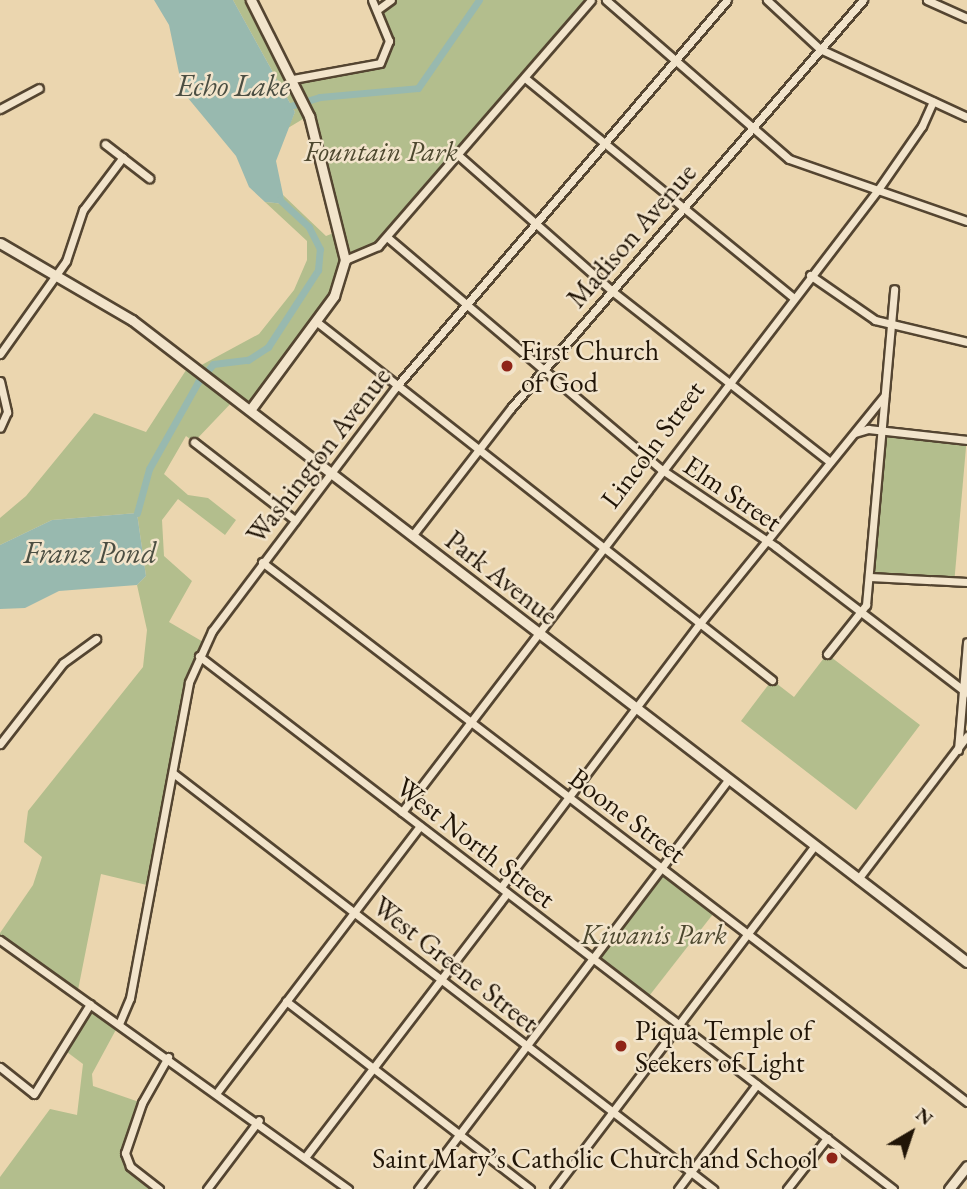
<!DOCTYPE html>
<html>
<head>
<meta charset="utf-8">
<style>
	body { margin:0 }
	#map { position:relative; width:967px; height:1189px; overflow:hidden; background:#ebd6af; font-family:"EB Garamond",serif }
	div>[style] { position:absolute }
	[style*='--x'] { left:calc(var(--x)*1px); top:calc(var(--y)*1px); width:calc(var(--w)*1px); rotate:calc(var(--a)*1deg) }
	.green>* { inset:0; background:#b3be8d; transform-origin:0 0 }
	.water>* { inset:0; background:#98b9af }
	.canal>* { height:7px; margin:-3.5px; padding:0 3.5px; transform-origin:3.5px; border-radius:3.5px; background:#98b9af }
	.roads { filter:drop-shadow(2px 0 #544531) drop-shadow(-2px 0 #544531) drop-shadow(0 2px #544531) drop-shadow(0 -2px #544531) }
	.minor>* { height:7px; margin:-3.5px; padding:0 3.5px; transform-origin:3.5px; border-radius:3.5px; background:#f2e4cb }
	.tertiary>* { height:9px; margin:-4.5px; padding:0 4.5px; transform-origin:4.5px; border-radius:4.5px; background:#f2e4cb }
	.dots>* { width:19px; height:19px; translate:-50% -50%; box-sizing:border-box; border:4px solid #f2e4cb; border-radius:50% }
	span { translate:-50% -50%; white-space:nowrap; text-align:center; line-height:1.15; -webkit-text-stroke:5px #f2e4cb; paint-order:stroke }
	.park-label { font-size:28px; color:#4d482f; font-style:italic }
	.street-label { font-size:28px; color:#211507 }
	.poi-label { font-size:28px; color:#211507 }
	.left { translate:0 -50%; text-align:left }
	.right { translate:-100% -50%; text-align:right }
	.water-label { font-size:30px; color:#4b4e42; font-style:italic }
	.north { position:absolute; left:876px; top:1098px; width:70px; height:70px; -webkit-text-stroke:5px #f2e4cb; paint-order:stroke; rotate:39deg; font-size:19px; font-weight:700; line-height:28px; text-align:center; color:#211507 }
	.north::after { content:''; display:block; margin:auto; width:24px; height:32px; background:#211507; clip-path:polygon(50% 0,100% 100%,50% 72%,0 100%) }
</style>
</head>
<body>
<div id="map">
	<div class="green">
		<i style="clip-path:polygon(233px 0,251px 0,293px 79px,380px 63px,390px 50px,377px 10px,391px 0,591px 0,378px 246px,345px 260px,334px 296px,250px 410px,235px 399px,194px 442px,186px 436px,164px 474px,188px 495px,208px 498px,236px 520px,225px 535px,178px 499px,162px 520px,164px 556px,192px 581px,169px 622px,205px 643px,189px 682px,151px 886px,101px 874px,77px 995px,0 940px,0 933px,33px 885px,42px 857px,24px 842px,28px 811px,143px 667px,147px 630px,137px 585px,146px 576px,137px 513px,52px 520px,0 545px,0 518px,26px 496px,94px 413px,146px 432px,190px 364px,196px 368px,259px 334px,294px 290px,307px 260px,307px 241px,265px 202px,284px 204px,283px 195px,326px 236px,341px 230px,308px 116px,288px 128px,295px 112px)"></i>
		<i style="left:881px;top:432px;width:86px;height:145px;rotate:5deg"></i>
		<i style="clip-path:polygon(827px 654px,920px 725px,856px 810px,741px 721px,772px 680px,794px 697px)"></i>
		<i style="left:661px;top:867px;width:70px;height:114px;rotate:38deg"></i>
		<i style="clip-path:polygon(90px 1004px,119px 1024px,92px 1074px,93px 1086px,142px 1103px,126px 1159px,159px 1189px,0 1189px,0 1177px,50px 1109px,77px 1115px,83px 1064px,63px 1049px)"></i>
	</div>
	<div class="water">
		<i style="clip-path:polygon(154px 0,233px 0,295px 112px,276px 161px,285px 204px,265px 202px,249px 187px,236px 156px,183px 92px,169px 25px)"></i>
		<i style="clip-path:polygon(137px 513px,146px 576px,137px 585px,59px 591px,25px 608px,0 609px,0 545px,52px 520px)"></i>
	</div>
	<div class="canal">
		<i style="--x:287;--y:107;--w:34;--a:-17"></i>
		<i style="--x:320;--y:97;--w:98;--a:-5.2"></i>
		<i style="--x:418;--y:88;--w:107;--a:-55.3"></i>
		<i style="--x:137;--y:513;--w:46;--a:-74.7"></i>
		<i style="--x:149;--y:469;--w:100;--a:-60.6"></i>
		<i style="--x:198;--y:382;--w:23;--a:-50"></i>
		<i style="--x:213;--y:364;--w:35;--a:-7"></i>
		<i style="--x:248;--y:360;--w:24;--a:-33"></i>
		<i style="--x:268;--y:347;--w:92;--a:-57"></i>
		<i style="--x:318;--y:270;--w:21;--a:-85"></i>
		<i style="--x:320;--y:249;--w:25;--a:-117"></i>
		<i style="--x:309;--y:227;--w:40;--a:-137"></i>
	</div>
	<div class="roads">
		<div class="minor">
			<i style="--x:606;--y:0;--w:242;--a:41"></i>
			<i style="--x:789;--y:159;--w:188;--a:19.2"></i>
			<i style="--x:767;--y:0;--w:72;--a:42.8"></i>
			<i style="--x:820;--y:49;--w:162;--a:24.8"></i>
			<i style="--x:927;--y:0;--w:44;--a:24.2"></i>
			<i style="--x:377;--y:10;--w:17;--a:-36"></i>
			<i style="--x:525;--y:78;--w:346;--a:39.3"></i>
			<i style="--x:293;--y:79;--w:88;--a:-10.4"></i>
			<i style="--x:380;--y:63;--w:24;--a:-68"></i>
			<i style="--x:389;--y:41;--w:44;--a:-112.5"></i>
			<i style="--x:0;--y:109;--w:44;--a:-28.3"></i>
			<i style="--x:105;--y:144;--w:56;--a:37.7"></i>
			<i style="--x:458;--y:155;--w:205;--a:41.4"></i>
			<i style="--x:612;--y:291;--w:277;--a:38.1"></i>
			<i style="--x:387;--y:237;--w:359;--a:40.3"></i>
			<i style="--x:661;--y:469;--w:139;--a:34.1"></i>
			<i style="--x:776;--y:547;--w:240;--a:37.4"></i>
			<i style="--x:345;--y:260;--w:36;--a:-23"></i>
			<i style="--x:378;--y:246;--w:325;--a:-49.1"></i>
			<i style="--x:810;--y:275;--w:79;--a:34.7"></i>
			<i style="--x:875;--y:320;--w:95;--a:13.4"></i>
			<i style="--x:317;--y:322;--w:579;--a:38.2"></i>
			<i style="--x:0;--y:354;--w:114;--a:-54.6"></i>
			<i style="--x:66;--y:261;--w:54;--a:-71.6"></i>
			<i style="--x:83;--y:210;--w:66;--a:-53"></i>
			<i style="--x:0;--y:381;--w:32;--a:77"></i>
			<i style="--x:7;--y:412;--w:17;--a:114"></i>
			<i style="--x:855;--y:433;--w:14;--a:-17"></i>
			<i style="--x:868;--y:429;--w:100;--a:6.3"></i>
			<i style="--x:194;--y:442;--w:128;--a:37.7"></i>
			<i style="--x:412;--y:536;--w:162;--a:-52.3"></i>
			<i style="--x:511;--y:408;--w:539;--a:-49.21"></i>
			<i style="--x:262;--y:562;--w:888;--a:37.45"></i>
			<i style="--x:870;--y:577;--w:97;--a:3"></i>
			<i style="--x:827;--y:654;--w:63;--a:-51.5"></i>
			<i style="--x:866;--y:605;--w:317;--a:-84.9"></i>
			<i style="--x:199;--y:656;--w:875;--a:37.52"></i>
			<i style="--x:0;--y:744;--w:103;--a:-52.1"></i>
			<i style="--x:63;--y:663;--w:41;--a:-36"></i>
			<i style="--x:958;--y:750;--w:108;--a:-85.2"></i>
			<i style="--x:173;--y:773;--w:682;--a:37.61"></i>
			<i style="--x:402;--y:812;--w:782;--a:-52.59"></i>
			<i style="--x:877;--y:191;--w:79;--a:-55.3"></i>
			<i style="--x:922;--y:126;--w:27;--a:-66"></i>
			<i style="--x:858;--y:879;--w:180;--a:-52.7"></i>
			<i style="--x:501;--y:887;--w:332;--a:-53"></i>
			<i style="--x:701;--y:622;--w:291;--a:-51"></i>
			<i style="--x:0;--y:940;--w:428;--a:35.6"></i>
			<i style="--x:286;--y:1001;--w:308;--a:37.6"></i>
			<i style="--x:119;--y:1024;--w:28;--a:-67"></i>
			<i style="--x:130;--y:998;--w:321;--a:-79.4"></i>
			<i style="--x:189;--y:682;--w:56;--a:-65.7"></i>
			<i style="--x:212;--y:631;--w:306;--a:-53"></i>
			<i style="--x:396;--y:387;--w:509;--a:-49.46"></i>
			<i style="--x:0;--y:1067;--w:43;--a:38.5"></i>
			<i style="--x:34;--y:1094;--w:106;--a:-58.1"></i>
			<i style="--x:218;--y:1091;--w:333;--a:-52.7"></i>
			<i style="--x:306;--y:1156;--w:331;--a:-52.6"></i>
			<i style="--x:159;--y:1189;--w:37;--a:-142"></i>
			<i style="--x:130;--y:1166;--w:14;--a:-111"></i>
			<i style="--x:125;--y:1153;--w:53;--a:-71.2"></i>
			<i style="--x:142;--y:1103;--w:53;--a:-60.5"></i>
			<i style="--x:207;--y:1189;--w:86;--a:-53"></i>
			<i style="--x:418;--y:1189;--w:513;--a:-52.84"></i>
			<i style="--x:554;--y:1189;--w:430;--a:-52.8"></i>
			<i style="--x:678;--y:1189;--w:131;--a:-53"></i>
			<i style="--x:787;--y:1189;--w:65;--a:-51.9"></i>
		</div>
		<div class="tertiary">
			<i style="--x:0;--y:243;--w:153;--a:30.3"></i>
			<i style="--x:132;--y:320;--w:1053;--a:37.56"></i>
			<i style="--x:250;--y:410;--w:142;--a:-53.6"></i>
			<i style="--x:334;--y:296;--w:38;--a:-73"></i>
			<i style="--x:345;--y:260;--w:148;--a:-104"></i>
			<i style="--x:309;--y:116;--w:130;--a:-116.6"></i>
			<i style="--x:949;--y:1189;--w:29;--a:-52"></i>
		</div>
	</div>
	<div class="dots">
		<i style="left:507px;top:366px;background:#8f2418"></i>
		<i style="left:621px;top:1046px;background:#8f2418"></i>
		<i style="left:832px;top:1158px;background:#8f2418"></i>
	</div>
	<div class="park-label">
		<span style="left:381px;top:151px">Fountain Park</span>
		<span style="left:654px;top:934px">Kiwanis Park</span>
	</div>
	<div class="street-label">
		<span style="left:631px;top:235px;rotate:-49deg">Madison Avenue</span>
		<span style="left:652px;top:444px;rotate:-53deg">Lincoln Street</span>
		<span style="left:318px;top:455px;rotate:-52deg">Washington Avenue</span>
		<span style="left:733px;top:493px;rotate:34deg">Elm Street</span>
		<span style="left:502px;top:577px;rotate:38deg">Park Avenue</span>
		<span style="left:628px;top:815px;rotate:37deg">Boone Street</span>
		<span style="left:476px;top:842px;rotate:38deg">West North Street</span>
		<span style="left:456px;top:964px;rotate:38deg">West Greene Street</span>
	</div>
	<div class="poi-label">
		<span class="left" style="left:521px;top:366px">First Church<br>of God</span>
		<span class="left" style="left:635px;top:1046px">Piqua Temple of<br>Seekers of Light</span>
		<span class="right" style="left:818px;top:1158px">Saint Mary’s Catholic Church and School</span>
	</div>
	<div class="water-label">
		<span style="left:233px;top:86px">Echo Lake</span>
		<span style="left:90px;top:553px">Franz Pond</span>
	</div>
	<div class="north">N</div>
</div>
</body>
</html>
